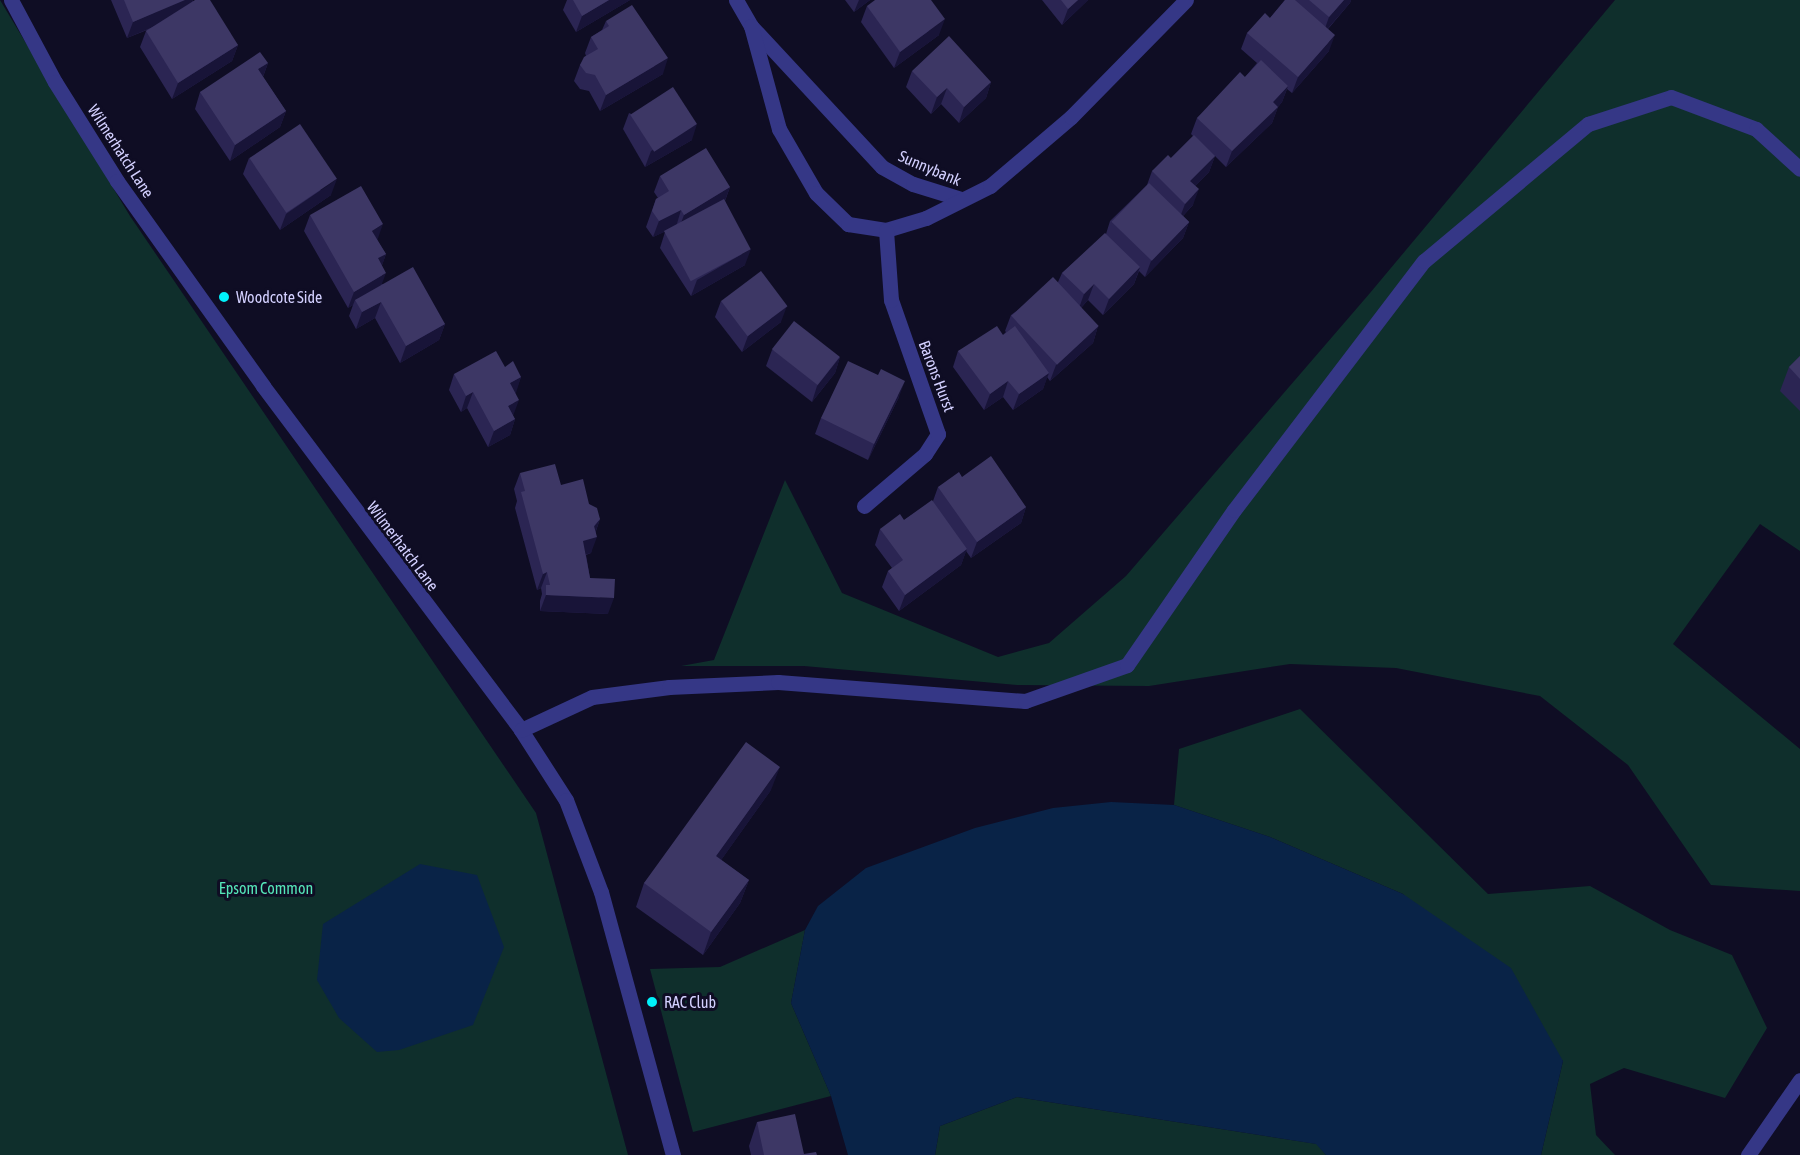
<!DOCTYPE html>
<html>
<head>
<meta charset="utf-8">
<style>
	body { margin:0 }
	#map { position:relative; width:1800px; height:1155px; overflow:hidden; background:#0f0d24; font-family:"Asap Condensed",sans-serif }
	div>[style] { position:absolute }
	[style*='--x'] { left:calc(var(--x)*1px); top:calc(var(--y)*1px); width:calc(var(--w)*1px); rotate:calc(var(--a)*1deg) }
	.green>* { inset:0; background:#0f2f2c }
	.water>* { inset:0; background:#092347 }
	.minor>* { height:15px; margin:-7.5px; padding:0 7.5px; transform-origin:7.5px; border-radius:7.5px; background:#353786 }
	.wall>* { inset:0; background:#2b2553 }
	.shaded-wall>* { inset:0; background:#181438 }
	.building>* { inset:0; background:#3d3765; transform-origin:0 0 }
	.dots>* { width:16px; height:16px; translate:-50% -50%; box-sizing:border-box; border:3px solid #0f0d24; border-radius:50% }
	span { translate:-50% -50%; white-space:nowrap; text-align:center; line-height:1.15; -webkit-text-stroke:6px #0f0d24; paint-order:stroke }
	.street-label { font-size:16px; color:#d3d0ff }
	.poi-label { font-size:16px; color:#d3d0ff }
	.left { translate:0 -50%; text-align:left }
	.park-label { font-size:16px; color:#55e6b9 }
</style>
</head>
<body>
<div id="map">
	<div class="green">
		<i style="clip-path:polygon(0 0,130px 216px,536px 813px,628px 1155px,0 1155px)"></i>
		<i style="clip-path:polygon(1615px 0,1800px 0,1800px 551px,1760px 524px,1673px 644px,1800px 749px,1800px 891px,1711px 885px,1628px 765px,1540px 696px,1396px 668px,1290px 664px,1149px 686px,1017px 685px,804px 666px,681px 666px,714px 660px,785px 480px,842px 593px,998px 657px,1049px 643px,1126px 576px,1370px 293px)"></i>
		<i style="clip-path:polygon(1300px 709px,1488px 894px,1590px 886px,1670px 930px,1732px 955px,1767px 1028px,1725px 1098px,1624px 1068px,1590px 1084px,1596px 1135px,1615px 1155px,1541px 1155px,1563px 1061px,1403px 894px,1270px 837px,1174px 805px,1179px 749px)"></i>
		<i style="clip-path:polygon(805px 930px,791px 1003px,831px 1096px,693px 1132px,650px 969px,720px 967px)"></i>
		<i style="clip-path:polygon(1017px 1097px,1317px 1144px,1326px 1155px,935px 1155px,940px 1126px)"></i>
	</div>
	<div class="water">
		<i style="clip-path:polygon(1111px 802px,1174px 805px,1270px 837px,1403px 894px,1511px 968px,1563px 1061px,1541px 1155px,1326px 1155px,1316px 1144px,1017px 1097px,940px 1126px,935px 1155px,848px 1155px,831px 1096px,791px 1003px,805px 930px,818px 906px,866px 868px,975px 828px,1053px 808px)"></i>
		<i style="clip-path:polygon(420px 864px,477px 875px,504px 947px,473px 1025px,399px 1050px,377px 1052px,339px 1018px,317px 980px,323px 924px)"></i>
	</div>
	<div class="minor">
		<i style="--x:11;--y:0;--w:93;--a:61.8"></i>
		<i style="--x:55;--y:82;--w:117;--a:57.9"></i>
		<i style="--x:117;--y:181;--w:252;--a:54.5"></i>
		<i style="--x:263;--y:386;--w:430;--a:53.1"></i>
		<i style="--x:521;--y:730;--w:83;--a:57.3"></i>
		<i style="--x:566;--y:800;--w:98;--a:69.2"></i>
		<i style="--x:601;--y:892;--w:273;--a:74.7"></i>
		<i style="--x:736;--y:0;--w:30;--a:60"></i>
		<i style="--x:751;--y:26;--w:192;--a:47.1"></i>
		<i style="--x:882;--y:167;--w:35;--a:29"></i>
		<i style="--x:913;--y:184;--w:50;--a:17.4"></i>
		<i style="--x:751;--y:26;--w:107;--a:74.8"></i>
		<i style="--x:779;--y:129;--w:74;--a:60"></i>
		<i style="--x:816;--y:193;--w:45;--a:44.1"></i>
		<i style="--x:848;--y:224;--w:38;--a:9"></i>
		<i style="--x:886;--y:230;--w:42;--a:-16.7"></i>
		<i style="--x:926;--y:218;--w:72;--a:-26.6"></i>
		<i style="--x:990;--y:186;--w:106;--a:-40.4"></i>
		<i style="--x:1071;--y:117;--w:164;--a:-45.5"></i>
		<i style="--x:864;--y:506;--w:80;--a:-40.4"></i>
		<i style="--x:925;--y:454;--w:24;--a:-57"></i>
		<i style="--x:938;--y:434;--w:142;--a:-109.3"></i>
		<i style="--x:891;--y:300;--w:70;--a:-94.1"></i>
		<i style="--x:521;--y:730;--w:78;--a:-24.9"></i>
		<i style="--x:592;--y:697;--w:78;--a:-7.4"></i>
		<i style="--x:669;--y:687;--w:109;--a:-2.6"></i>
		<i style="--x:778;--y:682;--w:248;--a:4.4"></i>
		<i style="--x:1025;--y:701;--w:108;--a:-19.4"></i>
		<i style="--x:1127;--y:665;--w:188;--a:-55.4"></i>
		<i style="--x:1234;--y:510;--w:313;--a:-52.7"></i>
		<i style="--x:1424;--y:261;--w:214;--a:-39.9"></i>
		<i style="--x:1588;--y:124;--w:87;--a:-18"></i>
		<i style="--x:1671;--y:97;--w:91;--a:20.6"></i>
		<i style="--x:1756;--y:129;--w:59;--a:42.3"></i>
		<i style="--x:1748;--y:1155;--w:91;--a:-55.3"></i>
	</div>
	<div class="wall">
		<i style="clip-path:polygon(111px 0,193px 0,193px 1px,238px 45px,232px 61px,172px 99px,140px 47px,146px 31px,147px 30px,127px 38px)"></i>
		<i style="clip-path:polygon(567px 0,630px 0,576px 32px,563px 10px)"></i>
		<i style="clip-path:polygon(845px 0,870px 0,854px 12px)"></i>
		<i style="clip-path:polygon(1042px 0,1088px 0,1062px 25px)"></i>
		<i style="clip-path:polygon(1285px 0,1351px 0,1350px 3px,1328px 29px,1329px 51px,1292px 93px,1287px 89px,1282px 102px,1278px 107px,1272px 123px,1226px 167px,1215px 156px,1209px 172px,1195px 186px,1193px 205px,1183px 216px,1189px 222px,1183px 238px,1145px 277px,1139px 271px,1134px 284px,1103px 315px,1088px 300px,1081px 308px,1098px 326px,1093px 343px,1050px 381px,1047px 377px,1043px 389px,1013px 410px,1003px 397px,984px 410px,953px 367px,958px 351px,1003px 335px,1006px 332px,1005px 331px,1011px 315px,1058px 282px,1062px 273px,1106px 234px,1110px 221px,1147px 185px,1152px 171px,1171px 158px,1193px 136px,1191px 134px,1197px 118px,1245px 77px,1257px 63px,1241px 49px,1247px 33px,1270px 18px)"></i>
		<i style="clip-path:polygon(867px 6px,939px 35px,894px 68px,861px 22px)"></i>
		<i style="clip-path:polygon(606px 21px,663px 74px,600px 111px,589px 91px,580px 89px,574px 81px,580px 65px,586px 56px,585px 53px,591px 37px,602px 30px)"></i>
		<i style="clip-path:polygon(268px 63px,263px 77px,286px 111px,280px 127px,230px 161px,195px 109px,200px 92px)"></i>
		<i style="clip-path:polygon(912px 71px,991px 82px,986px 98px,959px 123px,941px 104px,931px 114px,906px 87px)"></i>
		<i style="clip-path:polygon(629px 113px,692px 140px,645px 167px,623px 129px)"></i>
		<i style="clip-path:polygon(249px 158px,331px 195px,280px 230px,243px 174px)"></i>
		<i style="clip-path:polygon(660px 176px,730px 187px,725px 201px,745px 265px,691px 296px,660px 248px,665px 232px,670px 229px,653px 237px,646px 227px,656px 199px,658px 198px,654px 192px)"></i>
		<i style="clip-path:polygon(310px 215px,377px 240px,386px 254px,382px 265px,382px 284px,445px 324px,439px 340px,400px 363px,375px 318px,356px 329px,349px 316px,353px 305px,348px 308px,304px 231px)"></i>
		<i style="clip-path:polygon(721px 301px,781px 322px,742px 352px,715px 317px)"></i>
		<i style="clip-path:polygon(772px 350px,840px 357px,835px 373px,812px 402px,766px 366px)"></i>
		<i style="clip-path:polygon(1800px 356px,1800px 411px,1780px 391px,1789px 367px)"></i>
		<i style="clip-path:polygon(505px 367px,521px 377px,515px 393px,513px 416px,515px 419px,510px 435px,488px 447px,467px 408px,461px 412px,449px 390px,454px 374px)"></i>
		<i style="clip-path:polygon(878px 375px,899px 397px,868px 460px,815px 434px,821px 418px)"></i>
		<i style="clip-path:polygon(520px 473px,561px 485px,589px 504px,600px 519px,596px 531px,591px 553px,586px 555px,590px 578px,608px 614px,540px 611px,540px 601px,542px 594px,541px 588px,537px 590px,515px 508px,517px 501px,514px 489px)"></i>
		<i style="clip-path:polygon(962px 477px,1026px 507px,1021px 523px,971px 558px,966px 551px,961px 565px,899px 611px,882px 587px,888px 571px,892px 568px,875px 545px,880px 529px,904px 520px,933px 501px,938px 487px)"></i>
		<i style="clip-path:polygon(771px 790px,721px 860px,749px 880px,740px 903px,703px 955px,636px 907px,644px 883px)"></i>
		<i style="clip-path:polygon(757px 1122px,804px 1154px,817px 1155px,751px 1155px,749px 1146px)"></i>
	</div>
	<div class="shaded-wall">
		<i style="clip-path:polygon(182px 0,193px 0,192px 4px,181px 15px,127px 38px,133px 22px)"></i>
		<i style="clip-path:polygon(609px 0,630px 0,576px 32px,582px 16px)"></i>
		<i style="clip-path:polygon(859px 0,870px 0,854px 12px)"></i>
		<i style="clip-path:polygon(1078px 0,1088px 0,1062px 25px,1068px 9px)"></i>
		<i style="clip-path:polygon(1344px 0,1351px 0,1350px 3px,1323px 34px,1329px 17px)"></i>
		<i style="clip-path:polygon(945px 19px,939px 35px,894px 68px,900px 52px)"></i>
		<i style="clip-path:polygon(1335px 35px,1329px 51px,1292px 93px,1298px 77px)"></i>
		<i style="clip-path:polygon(238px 45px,232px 61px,172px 99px,178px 83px)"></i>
		<i style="clip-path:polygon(668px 58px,663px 74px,600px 111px,606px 95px)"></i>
		<i style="clip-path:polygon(268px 63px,262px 79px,258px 69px)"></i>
		<i style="clip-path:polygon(991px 82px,986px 98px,959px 123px,964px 107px)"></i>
		<i style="clip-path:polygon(1288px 86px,1282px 102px,1278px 107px,1272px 123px,1226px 167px,1232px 151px,1273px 102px)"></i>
		<i style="clip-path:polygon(947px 88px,941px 104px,931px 114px,937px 97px)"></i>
		<i style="clip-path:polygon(286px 111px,280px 127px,230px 161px,235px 145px)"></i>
		<i style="clip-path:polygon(697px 124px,692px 140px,645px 167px,651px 151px)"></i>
		<i style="clip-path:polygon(1215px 156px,1209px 172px,1184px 197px,1190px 181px)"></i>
		<i style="clip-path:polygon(337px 179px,331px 195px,280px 230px,286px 214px)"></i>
		<i style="clip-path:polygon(730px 187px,724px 203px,678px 231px,684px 215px)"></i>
		<i style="clip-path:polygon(1199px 189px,1193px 205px,1179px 220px,1185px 204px)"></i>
		<i style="clip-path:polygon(681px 210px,676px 227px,653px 237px,659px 221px)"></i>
		<i style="clip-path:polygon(1189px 222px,1183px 238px,1145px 277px,1151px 261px)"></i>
		<i style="clip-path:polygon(383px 224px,377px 241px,372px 231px)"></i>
		<i style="clip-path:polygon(751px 249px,745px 265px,691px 296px,697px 280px)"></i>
		<i style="clip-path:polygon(386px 254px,380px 271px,378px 258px)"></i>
		<i style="clip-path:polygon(1140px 267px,1134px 284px,1103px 315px,1109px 299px)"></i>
		<i style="clip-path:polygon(386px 273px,380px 289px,355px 300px,353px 305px,348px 308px,354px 292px)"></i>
		<i style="clip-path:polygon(1094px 284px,1088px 300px,1078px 311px,1084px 294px)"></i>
		<i style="clip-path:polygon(381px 302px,375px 318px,356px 329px,362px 312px)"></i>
		<i style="clip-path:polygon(787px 306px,781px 322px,742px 352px,748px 336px)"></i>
		<i style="clip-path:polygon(445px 324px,439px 340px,400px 363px,406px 346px)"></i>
		<i style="clip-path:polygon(1098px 326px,1093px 343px,1050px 381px,1056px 365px)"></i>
		<i style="clip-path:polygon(840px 357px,835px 373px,812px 402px,817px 386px)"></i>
		<i style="clip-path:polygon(1049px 373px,1043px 389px,1013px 410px,1019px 394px)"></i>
		<i style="clip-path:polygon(521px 377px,516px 393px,504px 399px,510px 383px)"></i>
		<i style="clip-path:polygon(905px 381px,899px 397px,868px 460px,874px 444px)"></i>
		<i style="clip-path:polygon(1008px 381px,1003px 397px,984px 410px,990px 394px)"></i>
		<i style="clip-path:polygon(473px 392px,467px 408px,461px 412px,466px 396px)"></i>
		<i style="clip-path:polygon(519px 400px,513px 416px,508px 406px)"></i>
		<i style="clip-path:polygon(515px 419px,510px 435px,488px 447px,494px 431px)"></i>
		<i style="clip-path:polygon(1026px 507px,1021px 523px,971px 558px,977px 542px)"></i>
		<i style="clip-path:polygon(600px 519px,594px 536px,597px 537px,591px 553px,577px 557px,583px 541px)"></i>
		<i style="clip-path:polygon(967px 549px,961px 565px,899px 611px,905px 595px)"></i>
		<i style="clip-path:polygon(547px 572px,541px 588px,537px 590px,543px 574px)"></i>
		<i style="clip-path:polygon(546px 595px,614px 598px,608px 614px,540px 611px)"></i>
		<i style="clip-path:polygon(780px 767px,771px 790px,707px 880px,716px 856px)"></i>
		<i style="clip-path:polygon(749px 880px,740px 903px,703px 955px,711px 932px)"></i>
	</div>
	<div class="building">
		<i style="clip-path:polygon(124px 0,185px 0,133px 22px)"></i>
		<i style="clip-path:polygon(195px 0,210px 0,238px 45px,178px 83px,146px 31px)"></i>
		<i style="clip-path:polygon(573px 0,609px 0,582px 16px)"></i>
		<i style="clip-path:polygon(875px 0,931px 0,945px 19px,900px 52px,867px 6px)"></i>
		<i style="clip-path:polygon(1061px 0,1078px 0,1068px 9px)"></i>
		<i style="clip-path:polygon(1285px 0,1295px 0,1335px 35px,1298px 77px,1247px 33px,1265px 13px,1270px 18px)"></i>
		<i style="clip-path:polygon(1309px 0,1344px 0,1329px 17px)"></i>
		<i style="clip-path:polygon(632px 5px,668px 58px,606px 95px,595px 75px,586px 73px,580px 65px,584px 57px,598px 49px,591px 37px,609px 26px,606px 21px)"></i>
		<i style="clip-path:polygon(949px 36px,991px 82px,964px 107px,947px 88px,937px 97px,912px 71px)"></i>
		<i style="clip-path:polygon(260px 52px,268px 63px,258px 69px,286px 111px,235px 145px,200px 92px)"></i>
		<i style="clip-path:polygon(1261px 60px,1288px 86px,1273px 102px,1278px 107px,1232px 151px,1197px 118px,1240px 72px,1245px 77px)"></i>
		<i style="left:673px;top:87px;width:44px;height:51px;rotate:57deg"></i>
		<i style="left:300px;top:124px;width:66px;height:61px;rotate:56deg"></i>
		<i style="clip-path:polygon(1194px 135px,1215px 156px,1190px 181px,1199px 189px,1185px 204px,1152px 171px,1168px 155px,1171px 158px)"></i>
		<i style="clip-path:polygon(706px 148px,730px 187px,684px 215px,681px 210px,659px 221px,652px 211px,656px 199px,669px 191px,660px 176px)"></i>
		<i style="left:1149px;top:183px;width:56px;height:54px;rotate:44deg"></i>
		<i style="clip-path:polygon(361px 186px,383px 224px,372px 231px,386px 254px,378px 258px,386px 273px,354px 292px,310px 215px)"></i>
		<i style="left:724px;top:199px;width:57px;height:68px;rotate:62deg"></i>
		<i style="clip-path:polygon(1105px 233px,1140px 267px,1109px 299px,1094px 284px,1084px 294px,1062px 273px)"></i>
		<i style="clip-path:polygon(413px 267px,445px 324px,406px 346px,381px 302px,362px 312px,355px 300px)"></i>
		<i style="left:761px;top:271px;width:44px;height:50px;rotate:53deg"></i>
		<i style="left:1053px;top:277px;width:67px;height:57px;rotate:47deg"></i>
		<i style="left:794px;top:321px;width:58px;height:36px;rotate:38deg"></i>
		<i style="clip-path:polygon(997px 326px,1003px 335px,1015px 326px,1049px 373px,1019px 394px,1008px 381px,990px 394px,958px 351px)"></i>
		<i style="clip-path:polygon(496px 351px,505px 367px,513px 361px,521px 377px,510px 383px,519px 400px,508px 406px,515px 419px,494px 431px,473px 392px,466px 396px,454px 374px)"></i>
		<i style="clip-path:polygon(1800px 356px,1800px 379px,1789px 367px)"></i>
		<i style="clip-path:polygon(848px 361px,878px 375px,881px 369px,905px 381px,874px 444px,821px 418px)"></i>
		<i style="clip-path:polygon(991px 456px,1026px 507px,977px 542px,938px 487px,959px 472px,962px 477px)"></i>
		<i style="clip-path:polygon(555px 464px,561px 485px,583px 479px,589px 504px,597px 508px,600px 519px,594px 526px,597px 537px,583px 541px,590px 578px,615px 579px,614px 598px,546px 595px,546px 585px,550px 585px,547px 572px,543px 574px,521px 492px,525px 491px,520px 473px)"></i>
		<i style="clip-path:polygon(932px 500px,967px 549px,905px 595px,888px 571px,903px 560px,880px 529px,900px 514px,904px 520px)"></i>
		<i style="clip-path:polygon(746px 742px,780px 767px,716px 856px,749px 880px,711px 932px,644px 883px)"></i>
		<i style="clip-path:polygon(795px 1114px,804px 1154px,816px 1152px,817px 1155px,764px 1155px,757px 1122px)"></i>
	</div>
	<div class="dots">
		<i style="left:224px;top:297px;background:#00f1fb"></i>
		<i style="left:652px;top:1002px;background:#00f1fb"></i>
	</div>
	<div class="street-label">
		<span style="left:121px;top:151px;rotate:57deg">Wilmerhatch Lane</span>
		<span style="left:930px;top:168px;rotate:23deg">Sunnybank</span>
		<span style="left:937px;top:376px;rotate:69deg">Barons Hurst</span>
		<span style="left:403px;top:546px;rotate:53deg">Wilmerhatch Lane</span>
	</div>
	<div class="poi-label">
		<span class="left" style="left:236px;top:297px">Woodcote Side</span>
		<span class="left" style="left:664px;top:1002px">RAC Club</span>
	</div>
	<div class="park-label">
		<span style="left:266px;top:888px">Epsom Common</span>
	</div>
</div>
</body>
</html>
